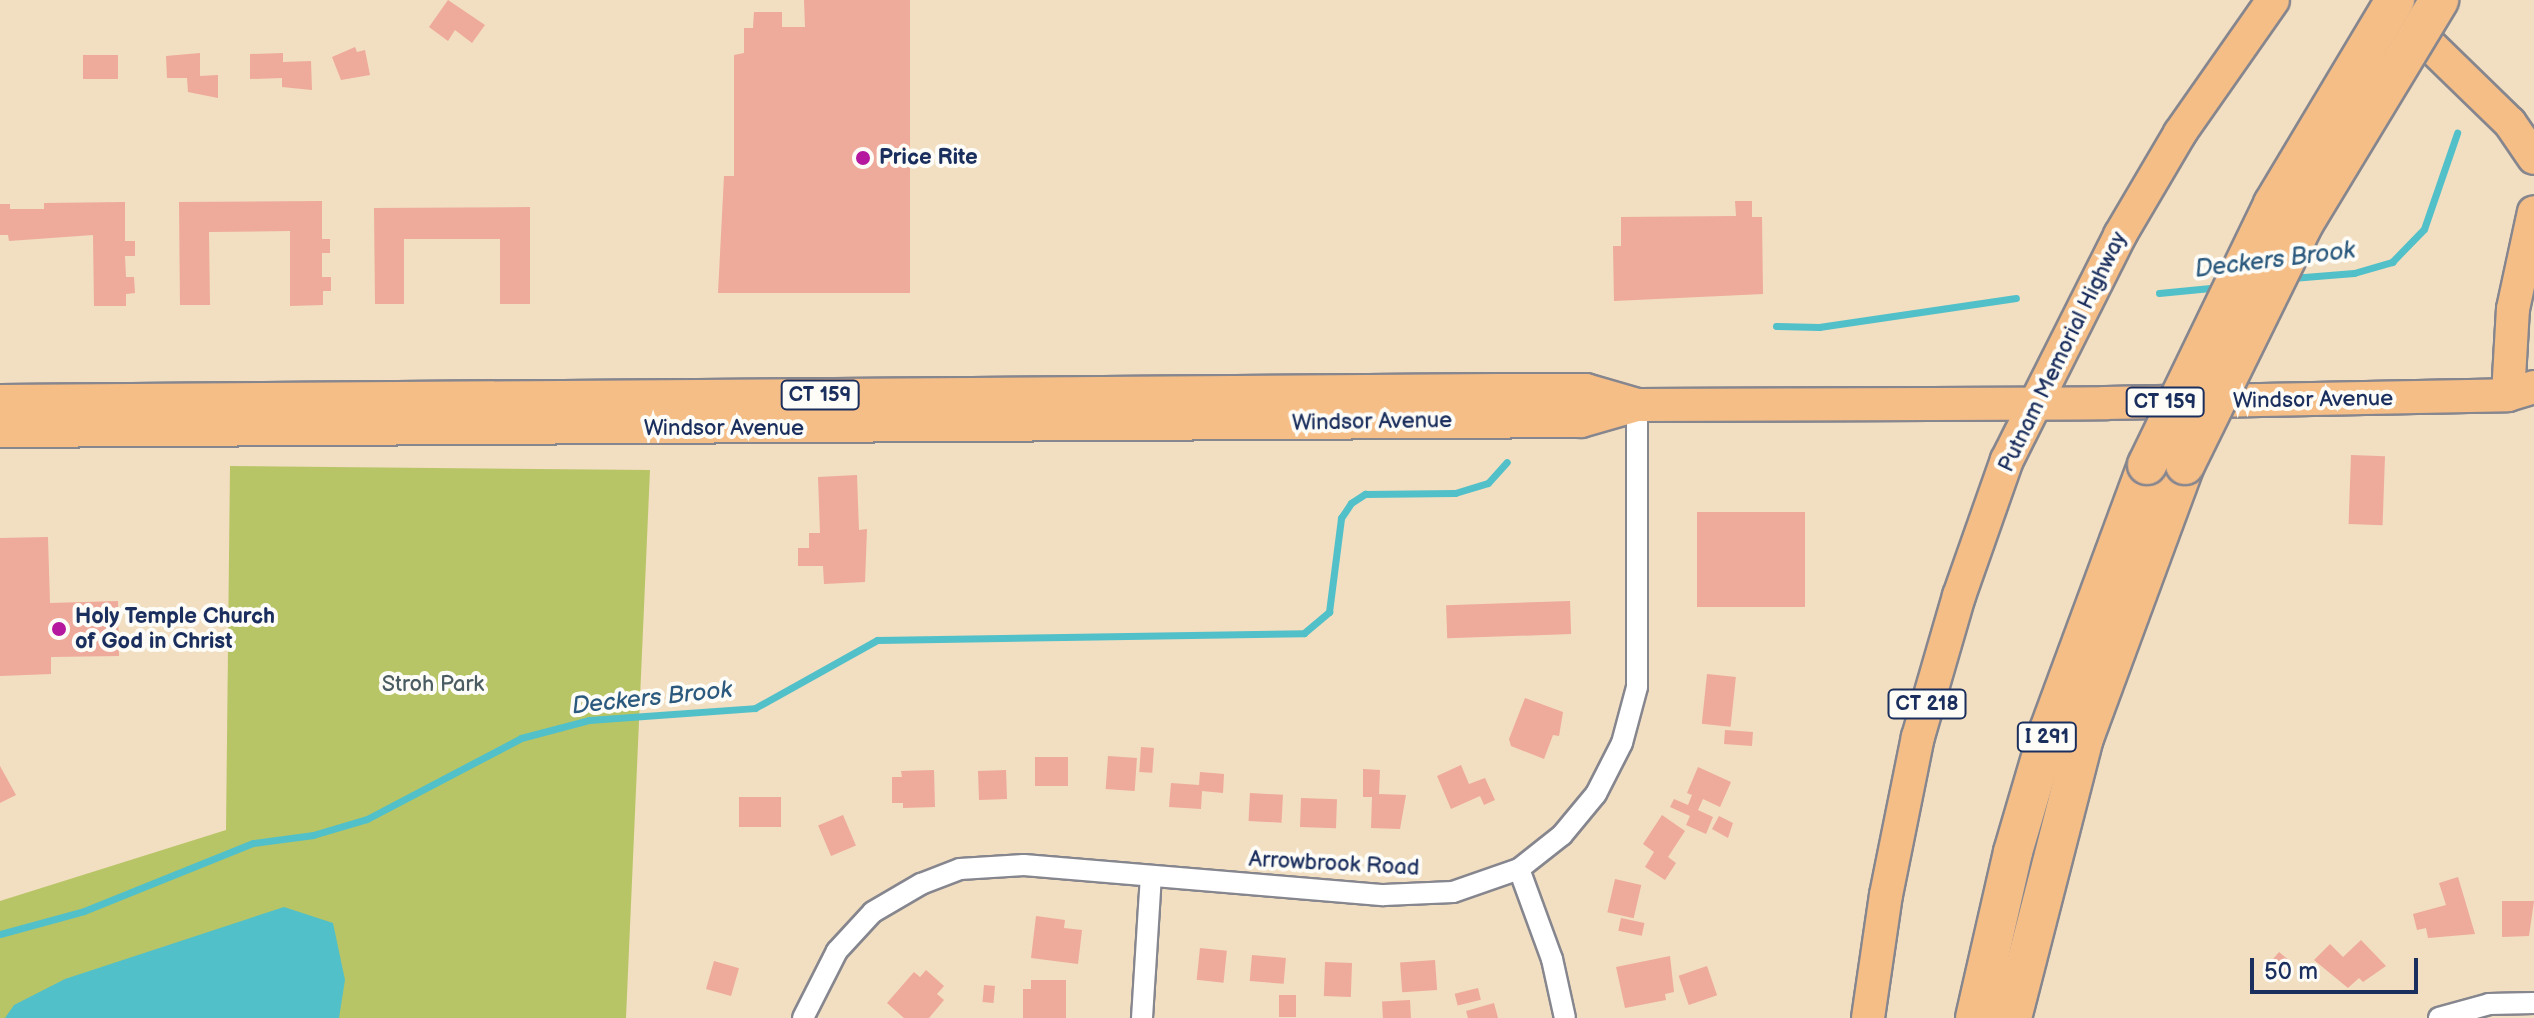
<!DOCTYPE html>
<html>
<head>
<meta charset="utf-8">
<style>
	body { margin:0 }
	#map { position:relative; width:2534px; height:1018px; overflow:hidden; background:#f2dec0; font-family:"Balsamiq Sans",sans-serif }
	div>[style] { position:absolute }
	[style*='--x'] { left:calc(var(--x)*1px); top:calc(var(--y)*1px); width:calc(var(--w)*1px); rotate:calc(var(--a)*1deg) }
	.green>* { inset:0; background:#b7c567 }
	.water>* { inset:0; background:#52c0c9 }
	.stream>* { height:7px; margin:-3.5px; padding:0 3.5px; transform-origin:3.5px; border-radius:3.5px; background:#52c0c9 }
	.building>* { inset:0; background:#eeaa9b; transform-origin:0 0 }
	.roads { filter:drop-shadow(2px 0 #86868f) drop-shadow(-2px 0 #86868f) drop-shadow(0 2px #86868f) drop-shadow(0 -2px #86868f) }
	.minor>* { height:20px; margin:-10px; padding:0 10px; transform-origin:10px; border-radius:10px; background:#fff }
	.primary>* { height:32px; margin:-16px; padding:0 16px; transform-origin:16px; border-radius:16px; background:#f6be87 }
	.motorway>* { height:38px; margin:-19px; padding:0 19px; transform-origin:19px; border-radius:19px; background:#f6be87 }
	.bridges { filter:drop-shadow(2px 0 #86868f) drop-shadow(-2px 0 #86868f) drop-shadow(0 2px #86868f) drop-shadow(0 -2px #86868f) }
	.motorway-bridge>* { height:38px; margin:-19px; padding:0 19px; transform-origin:19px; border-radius:19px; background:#f6be87 }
	.dots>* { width:22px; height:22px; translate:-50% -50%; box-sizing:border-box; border:4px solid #fdfcf7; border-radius:50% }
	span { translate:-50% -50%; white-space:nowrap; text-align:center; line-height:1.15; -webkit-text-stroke:8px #fdfcf7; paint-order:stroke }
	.shield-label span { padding:2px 6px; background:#fdfcf7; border:2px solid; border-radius:6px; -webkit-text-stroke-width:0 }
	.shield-label { font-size:20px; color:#1b2f5e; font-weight:700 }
	.poi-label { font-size:22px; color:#1b2f5e; font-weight:700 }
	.left { translate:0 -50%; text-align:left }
	.street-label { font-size:22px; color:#1b2f5e }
	.park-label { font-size:22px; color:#4a5c61 }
	.water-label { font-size:24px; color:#2c5a7e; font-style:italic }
	.scale { position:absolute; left:2250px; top:958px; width:168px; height:36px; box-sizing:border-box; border:4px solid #1b2f5e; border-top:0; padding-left:10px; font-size:24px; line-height:28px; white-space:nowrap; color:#1b2f5e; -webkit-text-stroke:6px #fdfcf7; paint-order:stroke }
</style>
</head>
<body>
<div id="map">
	<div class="green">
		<i style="clip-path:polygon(230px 466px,650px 470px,626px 1018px,0 1018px,0 901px,226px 830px)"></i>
	</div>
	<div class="water">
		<i style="clip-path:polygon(284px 907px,333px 923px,345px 980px,339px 1018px,5px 1018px,14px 1005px,65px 979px)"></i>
	</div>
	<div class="stream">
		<i style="--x:2292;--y:278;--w:62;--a:-4.6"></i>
		<i style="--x:2354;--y:273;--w:40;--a:-16"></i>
		<i style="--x:2392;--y:262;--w:46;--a:-45.9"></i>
		<i style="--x:2424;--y:229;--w:102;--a:-71"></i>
		<i style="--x:2159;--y:293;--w:62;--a:-5.5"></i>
		<i style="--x:1776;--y:326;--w:43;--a:1.3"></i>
		<i style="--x:1819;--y:327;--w:199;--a:-8.4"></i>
		<i style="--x:0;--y:934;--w:87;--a:-15.3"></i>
		<i style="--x:84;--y:911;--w:182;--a:-21.9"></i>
		<i style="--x:253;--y:843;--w:61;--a:-7.6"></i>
		<i style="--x:313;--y:835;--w:56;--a:-16.5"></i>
		<i style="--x:367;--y:819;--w:174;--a:-27.7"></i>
		<i style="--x:521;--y:738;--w:70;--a:-14.8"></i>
		<i style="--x:589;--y:720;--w:166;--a:-4.1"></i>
		<i style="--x:755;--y:708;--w:140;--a:-29.1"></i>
		<i style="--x:877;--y:640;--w:427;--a:-0.9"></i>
		<i style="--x:1304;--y:633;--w:33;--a:-40"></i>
		<i style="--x:1329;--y:612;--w:95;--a:-82.7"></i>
		<i style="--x:1341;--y:518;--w:18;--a:-56"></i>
		<i style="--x:1351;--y:503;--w:17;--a:-33"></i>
		<i style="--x:1365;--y:494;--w:90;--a:-0.6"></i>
		<i style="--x:1455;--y:493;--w:34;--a:-17"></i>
		<i style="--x:1488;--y:483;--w:28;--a:-48"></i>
	</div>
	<div class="building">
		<i style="clip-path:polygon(448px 0,485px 25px,472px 43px,455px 30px,448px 41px,429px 27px)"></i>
		<i style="clip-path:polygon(804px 0,910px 0,910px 293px,718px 293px,724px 176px,734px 176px,734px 55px,744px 53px,744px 28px,753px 28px,754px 12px,782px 12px,782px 27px,805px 27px)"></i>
		<i style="clip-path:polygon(355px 47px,357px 52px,365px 50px,370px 75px,341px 80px,332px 57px)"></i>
		<i style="clip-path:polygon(200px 53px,200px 76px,218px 75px,218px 98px,188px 92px,187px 78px,167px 78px,166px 56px)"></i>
		<i style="clip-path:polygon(283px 53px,283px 62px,311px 61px,312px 90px,282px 87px,282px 78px,250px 79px,250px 54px)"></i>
		<i style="left:83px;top:55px;width:35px;height:24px"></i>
		<i style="clip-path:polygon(322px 201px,322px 239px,330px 239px,330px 253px,322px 253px,322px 277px,331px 277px,331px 291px,323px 291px,323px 305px,290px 306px,290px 231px,209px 232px,210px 305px,180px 305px,179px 202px)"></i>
		<i style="clip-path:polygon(1735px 201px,1752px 201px,1752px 217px,1762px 217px,1763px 294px,1614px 301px,1613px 246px,1621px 246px,1621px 217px,1736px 216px)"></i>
		<i style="clip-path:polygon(125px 202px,125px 241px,135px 241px,135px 256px,125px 256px,126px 277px,134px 277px,135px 293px,126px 294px,126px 306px,94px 306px,93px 235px,9px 241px,8px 235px,0 235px,0 204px,10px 204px,10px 209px,44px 209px,44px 203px)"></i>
		<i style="clip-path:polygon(530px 207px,530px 304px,500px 304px,500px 239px,404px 239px,404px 304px,375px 304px,374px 208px)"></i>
		<i style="left:2351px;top:455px;width:34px;height:69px;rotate:2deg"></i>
		<i style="clip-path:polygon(857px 475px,859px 530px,867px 529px,865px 582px,824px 584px,823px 566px,798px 566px,798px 548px,809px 548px,809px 533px,820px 533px,818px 477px)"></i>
		<i style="left:1697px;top:512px;width:108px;height:95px"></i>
		<i style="clip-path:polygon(48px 537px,50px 603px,118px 601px,119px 656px,51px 657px,51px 674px,0 676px,0 538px)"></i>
		<i style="left:1570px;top:601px;width:33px;height:124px;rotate:88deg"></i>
		<i style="left:1707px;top:674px;width:29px;height:50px;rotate:6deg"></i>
		<i style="clip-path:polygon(1525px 698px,1563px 712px,1559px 736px,1553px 735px,1544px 759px,1511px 746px,1509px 739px)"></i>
		<i style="left:1725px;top:730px;width:28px;height:14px;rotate:4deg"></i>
		<i style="left:1141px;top:747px;width:13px;height:25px;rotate:4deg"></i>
		<i style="left:1108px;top:756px;width:29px;height:33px;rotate:4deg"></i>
		<i style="left:1035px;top:757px;width:33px;height:29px"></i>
		<i style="clip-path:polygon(1461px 765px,1469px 784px,1485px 778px,1495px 800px,1484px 805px,1480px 796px,1451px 809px,1437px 776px)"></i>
		<i style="clip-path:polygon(0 766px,16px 795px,0 803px)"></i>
		<i style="clip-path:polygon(1698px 767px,1731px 782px,1720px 807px,1703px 799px,1698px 810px,1713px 817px,1706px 834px,1686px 825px,1690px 816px,1670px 807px,1674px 799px,1688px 805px,1692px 795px,1687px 793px)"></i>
		<i style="clip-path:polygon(1363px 769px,1380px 770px,1379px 794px,1406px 795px,1400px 829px,1371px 828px,1372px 797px,1363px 797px)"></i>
		<i style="clip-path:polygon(934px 770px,935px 807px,903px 808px,903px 803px,892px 803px,892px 777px,902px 777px,901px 771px)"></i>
		<i style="left:1006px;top:770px;width:29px;height:28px;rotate:88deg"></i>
		<i style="clip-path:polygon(1200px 772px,1224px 774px,1223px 793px,1202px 791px,1201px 809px,1169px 807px,1171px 783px,1199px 785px)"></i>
		<i style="left:1250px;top:793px;width:33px;height:28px;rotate:3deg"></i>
		<i style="left:739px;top:797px;width:42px;height:30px"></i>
		<i style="left:1301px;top:798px;width:36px;height:29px;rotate:2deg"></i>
		<i style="left:843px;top:815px;width:33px;height:27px;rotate:67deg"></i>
		<i style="clip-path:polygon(1662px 815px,1685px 831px,1668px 857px,1676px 863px,1665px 880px,1645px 867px,1654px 852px,1643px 844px)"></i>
		<i style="clip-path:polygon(1719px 816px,1733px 823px,1728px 838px,1712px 829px)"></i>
		<i style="clip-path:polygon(2458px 877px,2475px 934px,2428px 938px,2426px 928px,2417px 930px,2413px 914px,2446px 905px,2439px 883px)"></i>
		<i style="left:1615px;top:879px;width:27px;height:34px;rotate:13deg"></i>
		<i style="clip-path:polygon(2502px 901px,2534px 901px,2529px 936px,2502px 937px)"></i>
		<i style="clip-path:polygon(1036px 916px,1065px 920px,1064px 928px,1082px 930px,1078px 964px,1031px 958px)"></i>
		<i style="left:1621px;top:918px;width:24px;height:13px;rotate:12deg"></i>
		<i style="clip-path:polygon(2361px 940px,2386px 966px,2363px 982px,2359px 978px,2348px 988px,2314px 960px,2330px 944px,2343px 957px)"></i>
		<i style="left:1200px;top:948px;width:27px;height:32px;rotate:6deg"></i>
		<i style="left:2279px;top:952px;width:16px;height:15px;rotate:40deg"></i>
		<i style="left:1252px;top:955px;width:34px;height:26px;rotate:5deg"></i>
		<i style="clip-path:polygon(1670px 956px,1674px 992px,1665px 994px,1666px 1000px,1625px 1008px,1616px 967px)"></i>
		<i style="left:1435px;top:960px;width:30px;height:35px;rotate:86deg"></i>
		<i style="left:714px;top:961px;width:26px;height:29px;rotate:16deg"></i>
		<i style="left:1325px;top:962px;width:27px;height:34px;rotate:2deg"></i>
		<i style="left:1707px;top:966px;width:31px;height:30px;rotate:71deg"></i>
		<i style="clip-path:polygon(926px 970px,944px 986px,937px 994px,944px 1000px,929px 1018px,904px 1018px,887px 1003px,914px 972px,920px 977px)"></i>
		<i style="clip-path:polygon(1031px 980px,1066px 980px,1066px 1018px,1023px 1018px,1023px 989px,1031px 989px)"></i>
		<i style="left:984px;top:985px;width:11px;height:17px;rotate:5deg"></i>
		<i style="left:1478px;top:988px;width:12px;height:24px;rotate:76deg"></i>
		<i style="left:1279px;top:995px;width:17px;height:22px"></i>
		<i style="left:1410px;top:1000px;width:18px;height:28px;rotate:87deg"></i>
		<i style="clip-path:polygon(1494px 1003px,1498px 1018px,1468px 1018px,1466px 1011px)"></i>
	</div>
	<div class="roads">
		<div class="minor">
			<i style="--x:1519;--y:869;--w:96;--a:69.9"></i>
			<i style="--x:1552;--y:959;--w:60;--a:77.6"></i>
			<i style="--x:803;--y:1018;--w:75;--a:-63.1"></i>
			<i style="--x:837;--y:951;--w:53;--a:-47.3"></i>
			<i style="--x:873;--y:912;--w:56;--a:-30.3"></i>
			<i style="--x:921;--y:884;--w:42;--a:-21"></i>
			<i style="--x:960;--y:869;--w:64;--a:-3.6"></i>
			<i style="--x:1024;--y:865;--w:361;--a:4.8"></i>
			<i style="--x:1384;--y:895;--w:69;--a:-2.5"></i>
			<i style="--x:1453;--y:892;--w:70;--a:-19.2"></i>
			<i style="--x:1519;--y:869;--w:55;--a:-38.3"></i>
			<i style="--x:1562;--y:835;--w:53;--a:-50.3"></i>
			<i style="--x:1596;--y:794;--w:57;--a:-63"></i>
			<i style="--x:1622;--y:743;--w:58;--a:-75"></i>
			<i style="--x:1637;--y:687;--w:282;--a:-90"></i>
			<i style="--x:1142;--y:1018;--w:142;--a:-86.4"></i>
			<i style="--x:2439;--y:1018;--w:52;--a:-15.6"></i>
			<i style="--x:2489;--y:1004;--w:45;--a:-1.3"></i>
		</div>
		<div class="primary">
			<i style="--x:2403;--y:19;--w:149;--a:44.2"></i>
			<i style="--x:2510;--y:123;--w:42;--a:55.6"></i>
			<i style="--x:2508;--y:395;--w:86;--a:-86.7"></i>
			<i style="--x:2513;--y:309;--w:99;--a:-77.8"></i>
			<i style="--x:0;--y:401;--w:1500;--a:-0.42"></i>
			<i style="--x:1500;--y:390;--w:86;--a:0"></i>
			<i style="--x:1586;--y:390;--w:53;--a:16.4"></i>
			<i style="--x:1637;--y:405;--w:468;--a:-0.2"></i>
			<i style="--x:2105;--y:403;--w:403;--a:-1.1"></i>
			<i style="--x:2508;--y:395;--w:27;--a:-17"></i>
			<i style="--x:0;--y:431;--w:1581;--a:-0.36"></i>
			<i style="--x:1581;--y:421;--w:58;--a:-15.9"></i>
			<i style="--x:1868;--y:1018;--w:124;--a:-81.7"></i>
			<i style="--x:1886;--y:895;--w:161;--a:-78.6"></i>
			<i style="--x:1918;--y:737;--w:147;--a:-73.8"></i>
			<i style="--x:1959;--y:596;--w:144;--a:-70.6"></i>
			<i style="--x:2007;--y:460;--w:252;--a:-63.3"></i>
			<i style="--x:2120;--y:235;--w:118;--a:-59.5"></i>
			<i style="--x:2180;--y:133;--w:162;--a:-55"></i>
		</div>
		<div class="motorway">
			<i style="--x:1975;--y:1018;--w:170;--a:-77.1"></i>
			<i style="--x:2013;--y:852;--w:127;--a:-73.6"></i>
			<i style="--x:2049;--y:730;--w:283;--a:-69.7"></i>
			<i style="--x:2012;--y:1018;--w:289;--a:-75.6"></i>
			<i style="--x:2084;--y:738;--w:291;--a:-69.7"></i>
		</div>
	</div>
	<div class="bridges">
		<div class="motorway-bridge">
			<i style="--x:2147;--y:465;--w:290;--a:-64.2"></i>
			<i style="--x:2273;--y:204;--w:238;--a:-59.1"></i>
			<i style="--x:2185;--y:465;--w:267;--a:-63.8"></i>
			<i style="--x:2303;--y:225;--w:263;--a:-58.8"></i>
		</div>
	</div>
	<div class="dots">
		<i style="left:863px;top:158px;background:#b5179e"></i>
		<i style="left:59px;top:629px;background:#b5179e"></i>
	</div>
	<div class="shield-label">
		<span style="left:820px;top:395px">CT 159</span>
		<span style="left:2165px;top:402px">CT 159</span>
		<span style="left:1927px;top:704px">CT 218</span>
		<span style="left:2047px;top:737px">I 291</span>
	</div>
	<div class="poi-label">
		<span class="left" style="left:879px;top:158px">Price Rite</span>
		<span class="left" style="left:75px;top:629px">Holy Temple Church<br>of God in Christ</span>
	</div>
	<div class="street-label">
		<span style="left:2063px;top:352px;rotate:-64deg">Putnam Memorial Highway</span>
		<span style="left:2313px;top:400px;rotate:-1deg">Windsor Avenue</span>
		<span style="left:1372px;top:422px;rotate:-1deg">Windsor Avenue</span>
		<span style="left:724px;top:429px">Windsor Avenue</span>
		<span style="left:1334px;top:864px;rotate:3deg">Arrowbrook Road</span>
	</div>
	<div class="park-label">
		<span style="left:433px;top:685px">Stroh Park</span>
	</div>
	<div class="water-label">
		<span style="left:2275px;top:260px;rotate:-7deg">Deckers Brook</span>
		<span style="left:652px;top:698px;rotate:-6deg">Deckers Brook</span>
	</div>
	<div class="scale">50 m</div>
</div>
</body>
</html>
